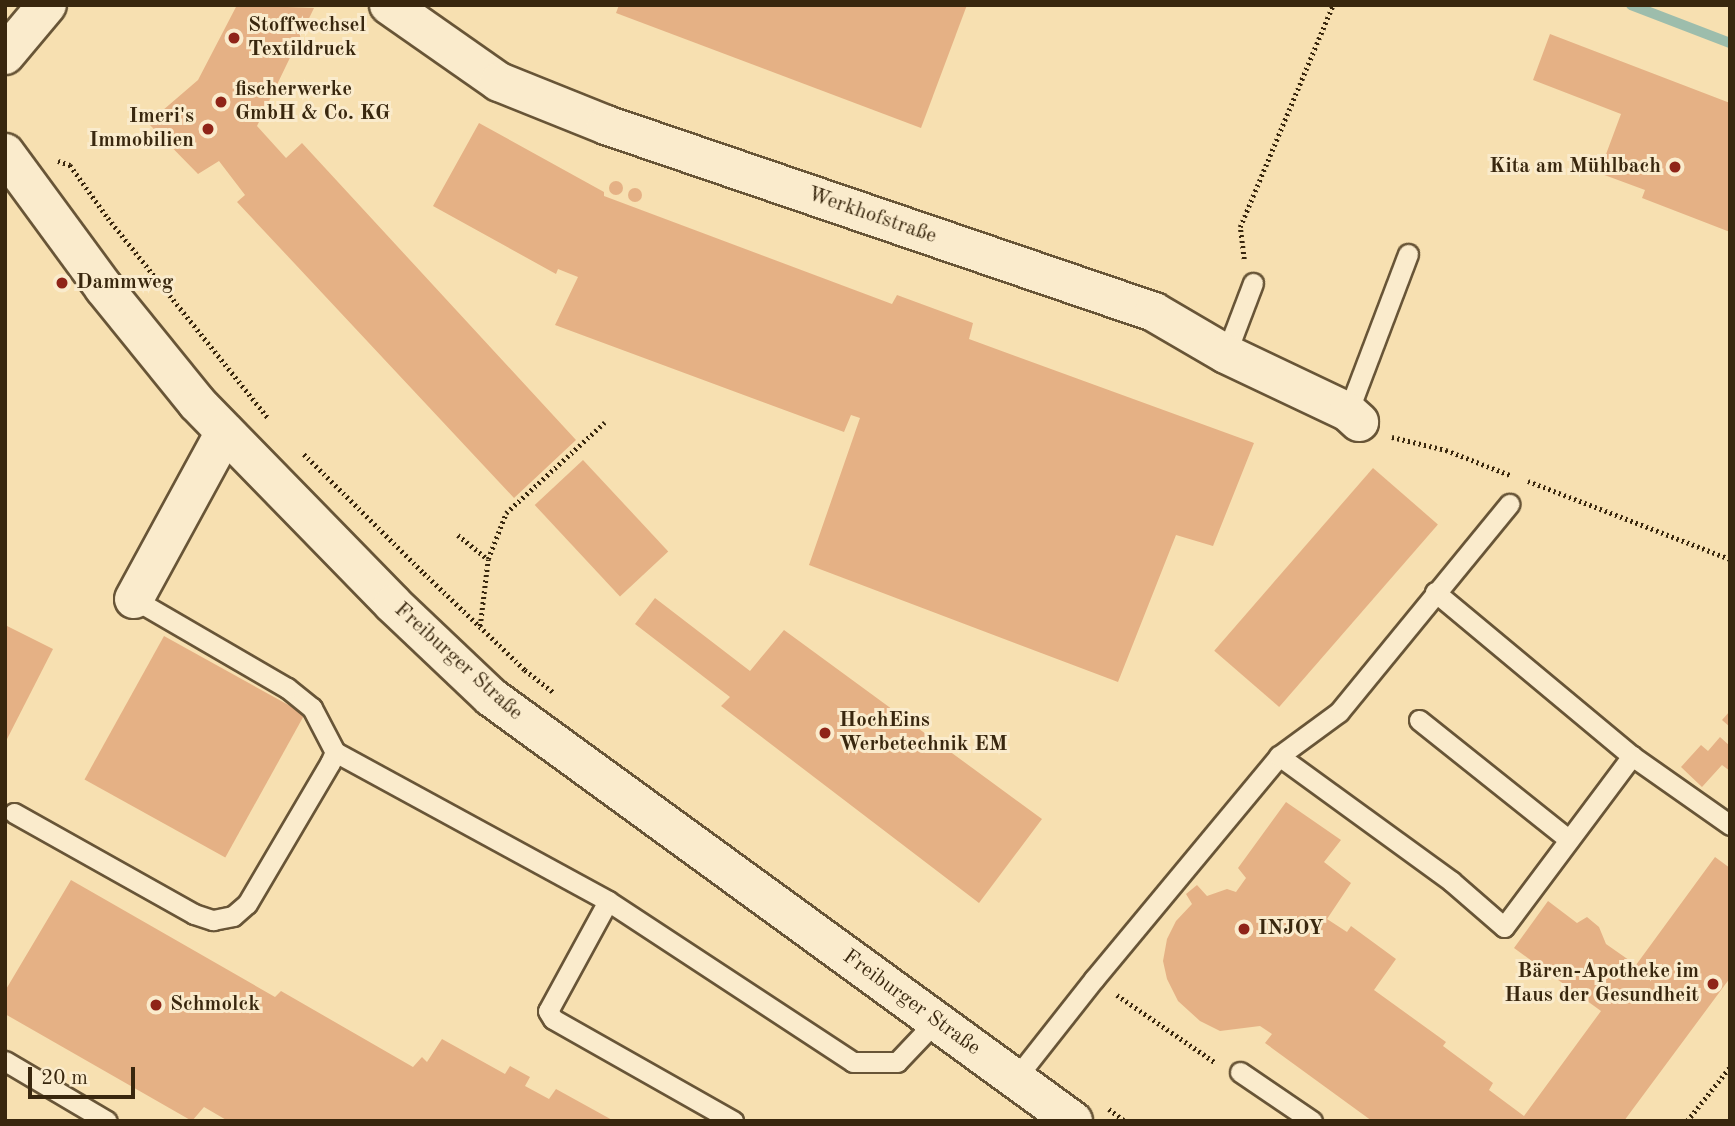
<!DOCTYPE html>
<html>
<head>
<meta charset="utf-8">
<style>
	body { margin:0 }
	#map { position:relative; width:1735px; height:1126px; overflow:hidden; background:#f7e0b1; font-family:"Old Standard TT",serif }
	div>[style] { position:absolute }
	[style*='--x'] { left:calc(var(--x)*1px); top:calc(var(--y)*1px); width:calc(var(--w)*1px); rotate:calc(var(--a)*1deg) }
	.stream>* { height:10px; margin:-5px; padding:0 5px; transform-origin:5px; border-radius:5px; background:#9dbdac }
	.building>* { inset:0; background:#e5b185; transform-origin:0 0 }
	.round { border-radius:50% }
	.path>* { height:4.5px; margin-top:-2.25px; transform-origin:0; background:repeating-linear-gradient(90deg,#39270e 0 2px,transparent 0 5.5px) }
	.roads { filter:drop-shadow(2px 0 #685537) drop-shadow(-2px 0 #685537) drop-shadow(0 2px #685537) drop-shadow(0 -2px #685537) }
	.service>* { height:19px; margin:-9.5px; padding:0 9.5px; transform-origin:9.5px; border-radius:9.5px; background:#faebcc }
	.minor>* { height:38px; margin:-19px; padding:0 19px; transform-origin:19px; border-radius:19px; background:#faebcc }
	.dots>* { width:19px; height:19px; translate:-50% -50%; box-sizing:border-box; border:4px solid #faebcc; border-radius:50% }
	span { translate:-50% -50%; white-space:nowrap; text-align:center; line-height:1.15; -webkit-text-stroke:6px #faebcc; paint-order:stroke }
	.poi-label { font-size:21px; color:#39270e; font-weight:700 }
	.left { translate:0 -50%; text-align:left }
	.right { translate:-100% -50%; text-align:right }
	.street-label { font-size:21px; color:#39270e }
	.frame { position:absolute; inset:0; border:7px solid #39270e; pointer-events:none }
	.scale { position:absolute; left:28px; top:1067px; width:107px; height:32px; box-sizing:border-box; border:4px solid #39270e; border-top:0; padding-left:9px; font-size:21px; line-height:24px; white-space:nowrap; color:#39270e; -webkit-text-stroke:5px #faebcc; paint-order:stroke }
</style>
</head>
<body>
<div id="map">
	<div class="stream">
		<i style="--x:1631;--y:5;--w:106;--a:21"></i>
	</div>
	<div class="building">
		<i style="clip-path:polygon(237px 5px,314px 8px,257px 126px,286px 158px,302px 143px,576px 440px,514px 498px,237px 202px,245px 195px,219px 161px,198px 174px,148px 123px,198px 80px)"></i>
		<i style="clip-path:polygon(619px 5px,967px 5px,921px 128px,616px 13px)"></i>
		<i style="clip-path:polygon(1550px 34px,1730px 103px,1730px 232px,1642px 198px,1645px 190px,1599px 173px,1621px 114px,1533px 80px)"></i>
		<i style="clip-path:polygon(479px 123px,604px 192px,604px 196px,892px 304px,897px 295px,973px 323px,969px 339px,1254px 443px,1213px 546px,1176px 535px,1118px 682px,809px 565px,860px 418px,851px 415px,844px 432px,555px 325px,578px 277px,558px 269px,556px 274px,433px 206px)"></i>
		<i class="round" style="left:609px;top:181px;width:14px;height:14px"></i>
		<i class="round" style="left:628px;top:188px;width:14px;height:14px"></i>
		<i style="left:583px;top:460px;width:125px;height:66px;rotate:47deg"></i>
		<i style="left:1373px;top:468px;width:86px;height:242px;rotate:41deg"></i>
		<i style="clip-path:polygon(655px 598px,750px 671px,784px 630px,1042px 819px,979px 903px,721px 706px,730px 697px,635px 624px)"></i>
		<i style="clip-path:polygon(5px 625px,53px 649px,5px 743px)"></i>
		<i style="left:164px;top:636px;width:161px;height:164px;rotate:29deg"></i>
		<i style="clip-path:polygon(1730px 711px,1730px 727px,1722px 720px)"></i>
		<i style="clip-path:polygon(1720px 737px,1730px 746px,1730px 771px,1722px 765px,1702px 787px,1681px 767px,1701px 745px,1708px 751px)"></i>
		<i style="clip-path:polygon(1286px 802px,1341px 840px,1324px 862px,1351px 883px,1327px 919px,1347px 932px,1351px 926px,1396px 959px,1374px 990px,1446px 1042px,1443px 1046px,1493px 1083px,1489px 1090px,1524px 1116px,1601px 1011px,1514px 948px,1548px 901px,1577px 923px,1587px 917px,1599px 927px,1606px 944px,1636px 965px,1715px 857px,1730px 868px,1730px 978px,1624px 1121px,1372px 1121px,1265px 1043px,1272px 1034px,1260px 1026px,1220px 1031px,1200px 1021px,1178px 1001px,1167px 979px,1163px 961px,1167px 939px,1176px 921px,1192px 904px,1186px 894px,1197px 885px,1207px 896px,1227px 889px,1236px 892px,1246px 878px,1238px 868px)"></i>
		<i style="clip-path:polygon(71px 880px,275px 997px,281px 991px,413px 1067px,422px 1057px,427px 1062px,442px 1039px,505px 1074px,510px 1066px,530px 1077px,525px 1086px,549px 1099px,556px 1089px,614px 1121px,228px 1121px,204px 1107px,192px 1121px,5px 1014px,5px 991px)"></i>
	</div>
	<div class="path">
		<i style="--x:58;--y:161;--w:13;--a:18"></i>
		<i style="--x:70;--y:165;--w:65;--a:54.4"></i>
		<i style="--x:108;--y:218;--w:256;--a:51.3"></i>
		<i style="--x:1244;--y:259;--w:32;--a:-97"></i>
		<i style="--x:1240;--y:227;--w:241;--a:-67.3"></i>
		<i style="--x:1392;--y:437;--w:56;--a:13.5"></i>
		<i style="--x:1446;--y:450;--w:69;--a:21.3"></i>
		<i style="--x:304;--y:454;--w:169;--a:44.8"></i>
		<i style="--x:424;--y:573;--w:140;--a:43.8"></i>
		<i style="--x:525;--y:670;--w:36;--a:38"></i>
		<i style="--x:1528;--y:481;--w:217;--a:21.1"></i>
		<i style="--x:458;--y:535;--w:38;--a:39"></i>
		<i style="--x:480;--y:626;--w:67;--a:-83.2"></i>
		<i style="--x:488;--y:559;--w:49;--a:-68.6"></i>
		<i style="--x:506;--y:513;--w:134;--a:-42.6"></i>
		<i style="--x:1117;--y:995;--w:120;--a:34.5"></i>
		<i style="--x:1109;--y:1109;--w:20;--a:37"></i>
		<i style="--x:1687;--y:1121;--w:69;--a:-51.5"></i>
	</div>
	<div class="roads">
		<div class="service">
			<i style="--x:1226;--y:354;--w:76;--a:-69.2"></i>
			<i style="--x:1348;--y:412;--w:169;--a:-69.2"></i>
			<i style="--x:1435;--y:592;--w:256;--a:39.8"></i>
			<i style="--x:1419;--y:720;--w:191;--a:38.6"></i>
			<i style="--x:335;--y:752;--w:311;--a:28.6"></i>
			<i style="--x:608;--y:901;--w:293;--a:33.3"></i>
			<i style="--x:853;--y:1062;--w:44;--a:0"></i>
			<i style="--x:897;--y:1062;--w:55;--a:-46.5"></i>
			<i style="--x:1279;--y:756;--w:74;--a:-36.3"></i>
			<i style="--x:1339;--y:712;--w:269;--a:-50.7"></i>
			<i style="--x:14;--y:813;--w:206;--a:29.3"></i>
			<i style="--x:194;--y:914;--w:20;--a:18"></i>
			<i style="--x:213;--y:920;--w:20;--a:-11"></i>
			<i style="--x:233;--y:916;--w:18;--a:-41"></i>
			<i style="--x:247;--y:904;--w:164;--a:-59.5"></i>
			<i style="--x:330;--y:763;--w:12;--a:-66"></i>
			<i style="--x:335;--y:752;--w:50;--a:-117.6"></i>
			<i style="--x:312;--y:708;--w:32;--a:-141"></i>
			<i style="--x:287;--y:688;--w:177;--a:-149.8"></i>
			<i style="--x:608;--y:901;--w:125;--a:118.6"></i>
			<i style="--x:548;--y:1011;--w:9;--a:58"></i>
			<i style="--x:553;--y:1019;--w:207;--a:29.5"></i>
			<i style="--x:5;--y:1061;--w:118;--a:30.5"></i>
			<i style="--x:1240;--y:1072;--w:87;--a:34.2"></i>
			<i style="--x:1016;--y:1078;--w:126;--a:-51.8"></i>
			<i style="--x:1094;--y:979;--w:290;--a:-50.3"></i>
			<i style="--x:1279;--y:756;--w:213;--a:36"></i>
			<i style="--x:1451;--y:881;--w:70;--a:41"></i>
			<i style="--x:1504;--y:927;--w:214;--a:-53.2"></i>
			<i style="--x:1632;--y:756;--w:120;--a:35.1"></i>
		</div>
		<div class="minor">
			<i style="--x:389;--y:5;--w:134;--a:35"></i>
			<i style="--x:499;--y:82;--w:115;--a:21.9"></i>
			<i style="--x:606;--y:125;--w:579;--a:18.84"></i>
			<i style="--x:1154;--y:312;--w:83;--a:30.3"></i>
			<i style="--x:1226;--y:354;--w:135;--a:25.4"></i>
			<i style="--x:1348;--y:412;--w:15;--a:42"></i>
			<i style="--x:5;--y:55;--w:65;--a:-50"></i>
			<i style="--x:5;--y:153;--w:167;--a:53.7"></i>
			<i style="--x:104;--y:288;--w:148;--a:51"></i>
			<i style="--x:197;--y:403;--w:281;--a:45.7"></i>
			<i style="--x:393;--y:604;--w:135;--a:43.5"></i>
			<i style="--x:491;--y:697;--w:720;--a:36.07"></i>
			<i style="--x:134;--y:599;--w:190;--a:-61.4"></i>
		</div>
	</div>
	<div class="dots">
		<i style="left:234px;top:38px;background:#8f2418"></i>
		<i style="left:221px;top:102px;background:#8f2418"></i>
		<i style="left:208px;top:129px;background:#8f2418"></i>
		<i style="left:1675px;top:167px;background:#8f2418"></i>
		<i style="left:62px;top:283px;background:#8f2418"></i>
		<i style="left:825px;top:733px;background:#8f2418"></i>
		<i style="left:1244px;top:929px;background:#8f2418"></i>
		<i style="left:1713px;top:984px;background:#8f2418"></i>
		<i style="left:156px;top:1005px;background:#8f2418"></i>
	</div>
	<div class="poi-label">
		<span class="left" style="left:248px;top:38px">Stoffwechsel<br>Textildruck</span>
		<span class="left" style="left:235px;top:102px">fischerwerke<br>GmbH &amp; Co. KG</span>
		<span class="right" style="left:194px;top:129px">Imeri's<br>Immobilien</span>
		<span class="right" style="left:1661px;top:167px">Kita am Mühlbach</span>
		<span class="left" style="left:76px;top:283px">Dammweg</span>
		<span class="left" style="left:839px;top:733px">HochEins<br>Werbetechnik EM</span>
		<span class="left" style="left:1258px;top:929px">INJOY</span>
		<span class="right" style="left:1699px;top:984px">Bären-Apotheke im<br>Haus der Gesundheit</span>
		<span class="left" style="left:170px;top:1005px">Schmolck</span>
	</div>
	<div class="street-label">
		<span style="left:872px;top:216px;rotate:19deg">Werkhofstraße</span>
		<span style="left:458px;top:662px;rotate:42deg">Freiburger Straße</span>
		<span style="left:911px;top:1003px;rotate:36deg">Freiburger Straße</span>
	</div>
	<div class="frame"></div>
	<div class="scale">20 m</div>
</div>
</body>
</html>
